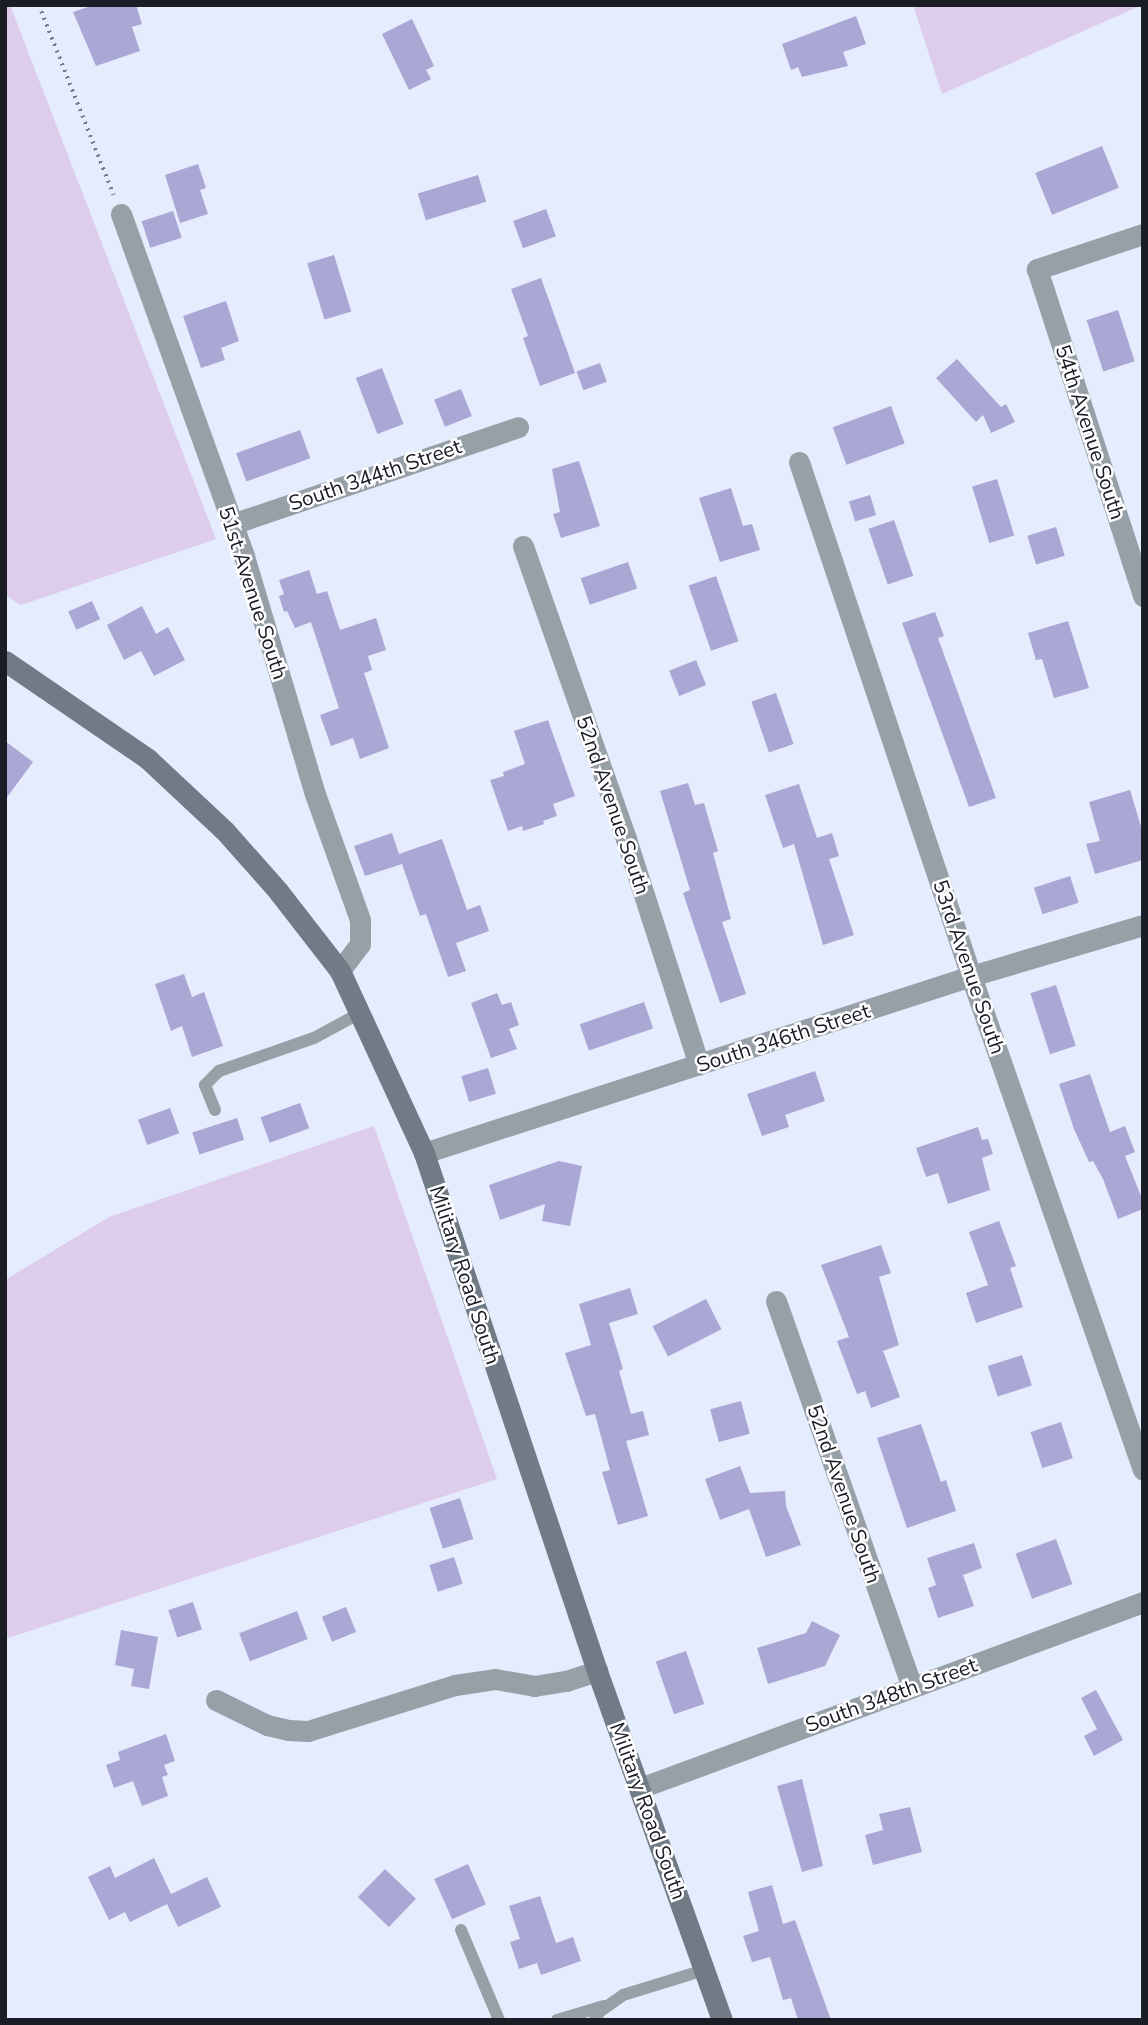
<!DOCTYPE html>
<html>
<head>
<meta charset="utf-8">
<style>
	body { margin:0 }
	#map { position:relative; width:1148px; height:2025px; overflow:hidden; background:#e4ecfe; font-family:"Nunito Sans",sans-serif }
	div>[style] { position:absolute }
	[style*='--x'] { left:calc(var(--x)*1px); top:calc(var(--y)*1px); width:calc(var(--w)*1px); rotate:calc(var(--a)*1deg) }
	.green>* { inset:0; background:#ddcceb }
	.building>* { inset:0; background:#aba7d5; transform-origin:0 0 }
	.path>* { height:3.5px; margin-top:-1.75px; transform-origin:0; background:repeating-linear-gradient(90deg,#767b88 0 2px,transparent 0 7px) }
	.lane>* { height:12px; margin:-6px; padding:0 6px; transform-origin:6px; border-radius:6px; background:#98a0a7 }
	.street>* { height:21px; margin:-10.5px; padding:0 10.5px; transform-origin:10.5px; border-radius:10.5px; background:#98a0a7 }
	.secondary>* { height:21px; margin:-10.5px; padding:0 10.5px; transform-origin:10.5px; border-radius:10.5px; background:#707b86 }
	span { translate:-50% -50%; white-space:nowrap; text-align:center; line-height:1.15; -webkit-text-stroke:5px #fff; paint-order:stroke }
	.street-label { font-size:21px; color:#1a1d25 }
	.frame { position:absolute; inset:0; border:7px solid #1a1d25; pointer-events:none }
</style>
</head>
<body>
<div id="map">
	<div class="green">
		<i style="clip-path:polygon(5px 5px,10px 5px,216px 539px,21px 605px,5px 595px)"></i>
		<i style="clip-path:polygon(913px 5px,1142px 5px,942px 94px)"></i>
		<i style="clip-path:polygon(374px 1126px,497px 1479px,5px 1639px,5px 1280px,109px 1217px)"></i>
	</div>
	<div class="building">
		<i style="clip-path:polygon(94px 5px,136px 5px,142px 24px,132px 27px,140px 51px,96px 66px,73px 12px)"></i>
		<i style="clip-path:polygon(856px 16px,866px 44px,843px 52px,848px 66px,802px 77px,798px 67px,791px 70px,782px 44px)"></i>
		<i style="clip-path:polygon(412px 19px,434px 66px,426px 70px,431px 79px,409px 90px,382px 34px)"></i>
		<i style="left:1102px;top:146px;width:45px;height:72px;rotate:68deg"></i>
		<i style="clip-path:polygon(198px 164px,206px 188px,200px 190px,208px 214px,180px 223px,165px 175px)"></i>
		<i style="left:478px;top:175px;width:28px;height:63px;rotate:73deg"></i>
		<i style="left:546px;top:209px;width:29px;height:35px;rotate:70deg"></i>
		<i style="left:173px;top:211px;width:28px;height:33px;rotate:72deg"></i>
		<i style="left:334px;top:255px;width:59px;height:28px;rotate:73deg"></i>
		<i style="clip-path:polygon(541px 278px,575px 373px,540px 386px,523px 338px,528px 336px,511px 289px)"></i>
		<i style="clip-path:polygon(226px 301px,239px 341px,221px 348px,225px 360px,201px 368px,183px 316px)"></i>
		<i style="left:1118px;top:310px;width:54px;height:33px;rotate:72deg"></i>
		<i style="clip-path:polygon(957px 359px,1001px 407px,1006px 404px,1015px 422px,991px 433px,983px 415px,976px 422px,936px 378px)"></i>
		<i style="left:600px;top:363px;width:20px;height:25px;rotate:70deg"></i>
		<i style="left:382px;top:368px;width:60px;height:28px;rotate:69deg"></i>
		<i style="left:461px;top:389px;width:29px;height:29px;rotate:68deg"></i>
		<i style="left:891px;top:406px;width:40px;height:62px;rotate:70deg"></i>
		<i style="left:300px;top:430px;width:30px;height:68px;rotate:70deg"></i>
		<i style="clip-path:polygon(579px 461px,600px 526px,561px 538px,553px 514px,560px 512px,552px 469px)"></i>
		<i style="left:997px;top:479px;width:59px;height:26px;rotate:73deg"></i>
		<i style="clip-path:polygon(731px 488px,743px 526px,752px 524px,760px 550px,720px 562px,699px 498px)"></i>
		<i style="left:870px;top:495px;width:21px;height:22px;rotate:73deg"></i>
		<i style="left:894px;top:520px;width:59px;height:27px;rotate:71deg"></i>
		<i style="left:1056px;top:527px;width:30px;height:30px;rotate:73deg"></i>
		<i style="left:628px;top:562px;width:28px;height:50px;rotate:71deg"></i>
		<i style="clip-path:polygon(309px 570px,317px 594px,327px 591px,340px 630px,376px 618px,386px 650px,368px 656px,372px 670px,364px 673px,389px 748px,360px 759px,353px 738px,331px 746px,320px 715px,339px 708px,311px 622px,295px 628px,287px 611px,284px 612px,279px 596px,284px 594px,279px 580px)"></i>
		<i style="left:716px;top:576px;width:69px;height:29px;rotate:71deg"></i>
		<i style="left:92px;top:601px;width:20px;height:26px;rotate:66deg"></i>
		<i style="clip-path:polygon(142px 606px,156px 634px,168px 627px,185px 660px,154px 676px,141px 651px,124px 660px,107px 625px)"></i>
		<i style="clip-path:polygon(935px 612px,944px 636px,938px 638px,996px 798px,969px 807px,902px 623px)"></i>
		<i style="clip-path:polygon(1068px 621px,1089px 688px,1054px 698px,1042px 659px,1036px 660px,1028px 633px)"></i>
		<i style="left:696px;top:660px;width:27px;height:29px;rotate:68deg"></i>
		<i style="left:776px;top:693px;width:54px;height:26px;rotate:71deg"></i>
		<i style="clip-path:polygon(548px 720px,575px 796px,553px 804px,557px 816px,543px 821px,544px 824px,523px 831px,522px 826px,508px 831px,490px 780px,504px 776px,503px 772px,525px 764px,514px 731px)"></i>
		<i style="clip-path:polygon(5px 741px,33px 762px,5px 800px)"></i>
		<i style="clip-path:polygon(688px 783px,695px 805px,704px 803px,718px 851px,713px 853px,731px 919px,722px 922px,746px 994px,720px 1003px,683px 893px,690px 890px,660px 791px)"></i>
		<i style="clip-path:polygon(799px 784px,817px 838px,832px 833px,839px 856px,829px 859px,854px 935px,823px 945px,794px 844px,783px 848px,765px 795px)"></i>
		<i style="clip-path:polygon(1130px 790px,1143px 833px,1143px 860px,1095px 874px,1086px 844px,1100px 841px,1089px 802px)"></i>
		<i style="clip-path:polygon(392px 833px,399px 854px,442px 839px,467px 910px,480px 905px,489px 931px,456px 943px,466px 971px,448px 977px,426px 914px,420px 916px,402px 864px,365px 876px,354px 846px)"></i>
		<i style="left:1070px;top:876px;width:28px;height:38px;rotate:72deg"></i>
		<i style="clip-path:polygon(184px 974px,192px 997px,204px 992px,223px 1046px,192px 1057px,182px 1026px,171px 1031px,155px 984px)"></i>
		<i style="left:1056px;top:985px;width:64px;height:27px;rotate:72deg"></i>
		<i style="clip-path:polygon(497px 993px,502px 1005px,511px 1002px,519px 1025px,509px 1029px,517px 1049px,491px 1058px,471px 1003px)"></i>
		<i style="left:644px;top:1002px;width:28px;height:68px;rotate:71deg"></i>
		<i style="left:488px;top:1068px;width:27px;height:28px;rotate:73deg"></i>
		<i style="clip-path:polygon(815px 1071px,825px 1101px,785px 1115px,789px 1127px,762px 1136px,747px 1094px)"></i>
		<i style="clip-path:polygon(1090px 1074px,1110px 1132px,1125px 1126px,1135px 1152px,1125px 1156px,1143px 1201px,1143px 1209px,1118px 1219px,1103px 1179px,1093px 1161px,1089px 1162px,1074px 1129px,1059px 1084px)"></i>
		<i style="left:300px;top:1103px;width:27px;height:42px;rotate:70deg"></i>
		<i style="left:170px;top:1108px;width:27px;height:34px;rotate:70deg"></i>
		<i style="left:237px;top:1118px;width:23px;height:47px;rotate:72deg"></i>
		<i style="clip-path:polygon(978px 1127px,982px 1140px,988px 1139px,993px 1154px,982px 1158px,990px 1190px,948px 1204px,938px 1173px,926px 1177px,916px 1148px)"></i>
		<i style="clip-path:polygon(559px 1161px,582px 1166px,570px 1226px,542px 1221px,545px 1204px,500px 1220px,489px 1185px)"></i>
		<i style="clip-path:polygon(999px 1221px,1016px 1266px,1010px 1268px,1023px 1307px,976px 1323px,966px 1293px,988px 1285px,969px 1232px)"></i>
		<i style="clip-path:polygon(881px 1245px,891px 1273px,879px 1277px,899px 1345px,883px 1351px,900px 1397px,871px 1408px,865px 1391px,857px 1394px,846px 1365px,837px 1341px,849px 1337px,821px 1265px)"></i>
		<i style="clip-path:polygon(630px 1288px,638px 1314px,609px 1323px,623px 1369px,619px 1371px,631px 1414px,643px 1411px,649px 1435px,626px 1441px,648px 1516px,618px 1525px,602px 1472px,610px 1470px,595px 1414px,586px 1416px,565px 1353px,591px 1345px,579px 1304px)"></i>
		<i style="left:706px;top:1299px;width:34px;height:60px;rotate:63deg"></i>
		<i style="left:1022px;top:1355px;width:32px;height:36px;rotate:72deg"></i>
		<i style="left:741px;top:1401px;width:34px;height:32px;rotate:75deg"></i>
		<i style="left:1061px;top:1422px;width:38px;height:32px;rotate:72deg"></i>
		<i style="clip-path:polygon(921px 1424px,941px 1482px,946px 1480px,956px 1511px,907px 1528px,877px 1438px)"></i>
		<i style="clip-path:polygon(740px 1466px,750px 1493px,785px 1491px,786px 1506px,801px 1545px,766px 1557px,749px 1509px,720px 1520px,705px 1479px)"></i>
		<i style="left:460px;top:1498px;width:43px;height:32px;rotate:72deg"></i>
		<i style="left:1056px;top:1539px;width:48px;height:43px;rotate:70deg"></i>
		<i style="clip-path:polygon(974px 1543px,982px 1568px,963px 1575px,974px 1606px,938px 1618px,928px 1588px,936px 1585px,927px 1558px)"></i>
		<i style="left:454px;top:1557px;width:28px;height:26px;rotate:72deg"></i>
		<i style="left:193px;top:1602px;width:29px;height:26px;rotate:72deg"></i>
		<i style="left:346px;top:1607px;width:27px;height:26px;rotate:68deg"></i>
		<i style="left:297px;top:1611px;width:30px;height:62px;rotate:69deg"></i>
		<i style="clip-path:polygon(812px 1621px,840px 1635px,825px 1666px,768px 1684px,757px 1648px,806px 1633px)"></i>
		<i style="clip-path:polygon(121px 1630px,158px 1637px,149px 1689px,131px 1686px,134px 1669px,115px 1665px)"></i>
		<i style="left:686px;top:1651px;width:56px;height:32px;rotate:71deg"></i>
		<i style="clip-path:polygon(1096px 1690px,1123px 1740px,1094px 1756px,1084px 1736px,1097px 1729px,1081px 1698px)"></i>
		<i style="clip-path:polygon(166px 1734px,175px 1761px,164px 1765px,168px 1775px,162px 1777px,168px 1796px,142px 1806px,133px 1781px,114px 1788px,106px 1765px,120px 1760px,118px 1752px)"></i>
		<i style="clip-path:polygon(802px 1779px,823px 1866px,802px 1872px,777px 1786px)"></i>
		<i style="clip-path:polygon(910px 1807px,922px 1852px,873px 1865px,865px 1835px,883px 1830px,879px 1814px)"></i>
		<i style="clip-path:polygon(154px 1858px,171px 1894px,207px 1877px,221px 1907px,178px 1927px,167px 1904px,130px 1922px,125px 1912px,109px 1920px,88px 1877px,110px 1866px,115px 1878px)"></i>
		<i style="left:468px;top:1864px;width:44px;height:37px;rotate:66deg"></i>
		<i style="left:385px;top:1869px;width:43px;height:39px;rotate:44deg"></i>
		<i style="clip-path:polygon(772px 1885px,783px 1924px,795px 1920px,831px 2020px,798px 2020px,791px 1998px,783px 2000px,770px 1957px,752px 1962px,743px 1936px,759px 1931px,748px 1892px)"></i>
		<i style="clip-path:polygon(540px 1896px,556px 1943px,573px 1937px,581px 1961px,541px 1975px,537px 1963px,519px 1969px,510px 1942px,520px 1939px,509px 1906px)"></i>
	</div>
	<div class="path">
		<i style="--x:39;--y:5;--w:204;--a:68.5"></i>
	</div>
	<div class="lane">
		<i style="--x:215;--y:1110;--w:27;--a:-112"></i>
		<i style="--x:205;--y:1085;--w:20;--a:-45"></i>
		<i style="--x:219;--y:1071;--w:101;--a:-19.2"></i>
		<i style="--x:314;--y:1038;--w:52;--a:-28.5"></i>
		<i style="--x:461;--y:1930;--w:98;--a:67.1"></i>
		<i style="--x:557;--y:2020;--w:49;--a:-16.6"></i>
		<i style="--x:595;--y:2020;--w:9;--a:-63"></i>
		<i style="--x:599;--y:2012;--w:29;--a:-35"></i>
		<i style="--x:623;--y:1995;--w:86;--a:-17"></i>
	</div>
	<div class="street">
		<i style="--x:121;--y:214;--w:363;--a:70.2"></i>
		<i style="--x:244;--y:556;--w:248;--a:73.4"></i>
		<i style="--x:315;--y:794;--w:134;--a:70.3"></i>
		<i style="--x:360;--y:920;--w:24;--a:90"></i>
		<i style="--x:360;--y:944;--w:34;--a:127"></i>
		<i style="--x:1143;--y:234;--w:112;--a:161.7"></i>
		<i style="--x:1037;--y:269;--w:344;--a:72"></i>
		<i style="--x:799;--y:462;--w:542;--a:71.5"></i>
		<i style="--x:971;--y:976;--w:523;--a:70.8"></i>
		<i style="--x:232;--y:524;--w:302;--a:-18.7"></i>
		<i style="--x:523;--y:546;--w:311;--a:70.6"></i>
		<i style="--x:626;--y:839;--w:237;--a:72.1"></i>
		<i style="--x:424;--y:1153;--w:575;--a:-17.93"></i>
		<i style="--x:971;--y:976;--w:179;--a:-16.5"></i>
		<i style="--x:776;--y:1301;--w:409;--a:70.6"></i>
		<i style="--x:216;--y:1700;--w:57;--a:26.1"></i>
		<i style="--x:267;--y:1725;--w:22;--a:13"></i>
		<i style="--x:288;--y:1730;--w:20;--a:3"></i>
		<i style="--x:308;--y:1731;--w:154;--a:-17.4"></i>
		<i style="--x:455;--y:1685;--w:40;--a:-8.5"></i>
		<i style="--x:495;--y:1679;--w:40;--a:10"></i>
		<i style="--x:534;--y:1686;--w:32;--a:-9"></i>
		<i style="--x:566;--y:1681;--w:33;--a:-18"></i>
		<i style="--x:640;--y:1788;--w:536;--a:-20.29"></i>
	</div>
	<div class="secondary">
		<i style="--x:5;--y:661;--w:173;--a:34.4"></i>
		<i style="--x:148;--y:759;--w:105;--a:43.1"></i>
		<i style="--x:225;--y:831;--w:80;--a:48.5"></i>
		<i style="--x:278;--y:891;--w:101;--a:52.2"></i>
		<i style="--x:340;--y:971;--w:200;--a:65.2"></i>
		<i style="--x:424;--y:1153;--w:546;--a:71.53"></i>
		<i style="--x:597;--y:1671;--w:371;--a:70.3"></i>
	</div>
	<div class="street-label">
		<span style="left:1090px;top:432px;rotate:72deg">54th Avenue South</span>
		<span style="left:375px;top:475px;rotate:-19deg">South 344th Street</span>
		<span style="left:253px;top:593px;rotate:72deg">51st Avenue South</span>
		<span style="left:613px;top:805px;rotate:71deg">52nd Avenue South</span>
		<span style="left:969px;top:967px;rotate:71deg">53rd Avenue South</span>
		<span style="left:783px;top:1038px;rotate:-18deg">South 346th Street</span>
		<span style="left:465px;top:1275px;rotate:72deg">Military Road South</span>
		<span style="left:844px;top:1494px;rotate:71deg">52nd Avenue South</span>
		<span style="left:891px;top:1695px;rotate:-20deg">South 348th Street</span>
		<span style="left:648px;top:1811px;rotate:70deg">Military Road South</span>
	</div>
	<div class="frame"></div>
</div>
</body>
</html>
